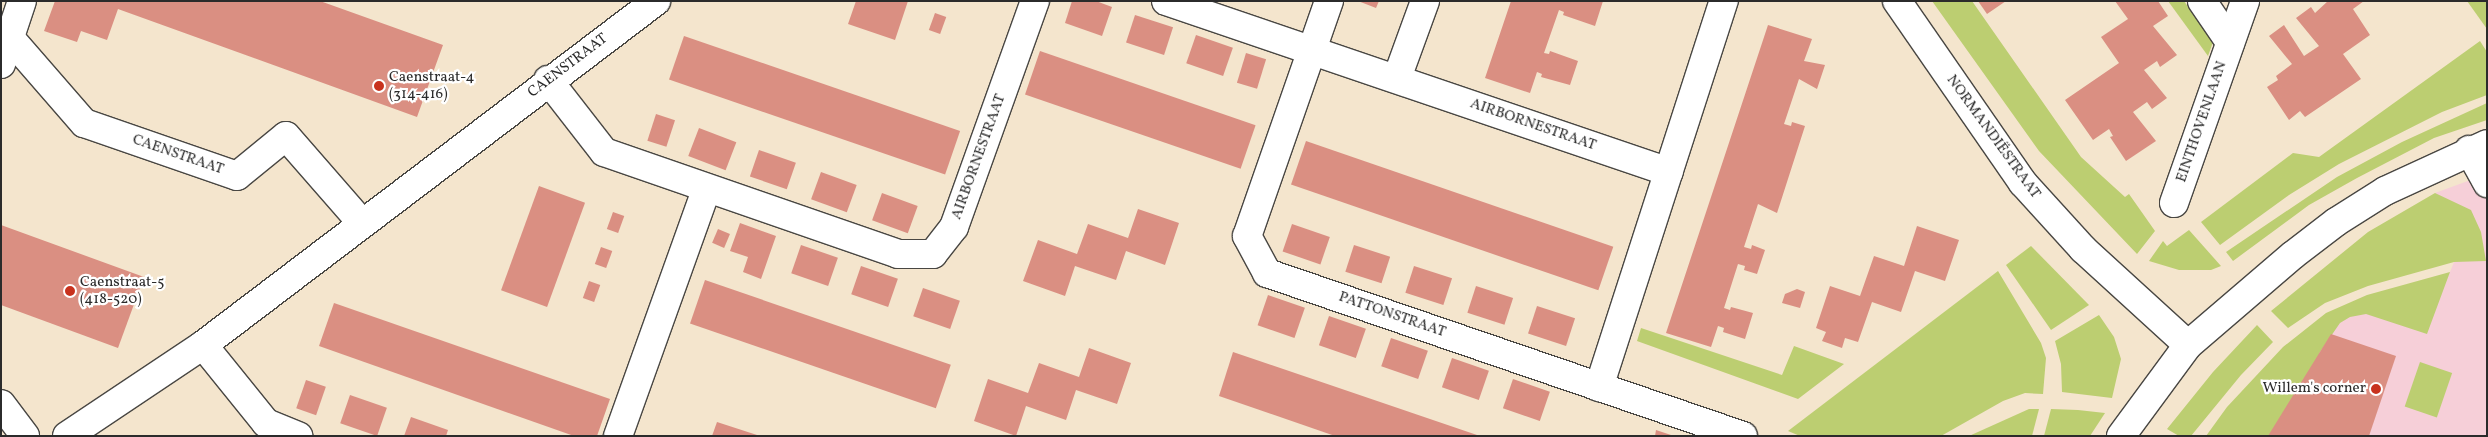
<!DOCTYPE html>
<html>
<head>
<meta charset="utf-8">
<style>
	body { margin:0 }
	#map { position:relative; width:2488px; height:437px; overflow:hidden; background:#f4e5cd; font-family:Vollkorn,serif }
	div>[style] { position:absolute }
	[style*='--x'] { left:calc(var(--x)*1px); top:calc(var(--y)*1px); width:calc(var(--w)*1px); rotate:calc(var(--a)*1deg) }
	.built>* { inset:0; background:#f6cfd8 }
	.green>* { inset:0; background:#bcce71; transform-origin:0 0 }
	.building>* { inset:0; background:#da8f82; transform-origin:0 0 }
	.roads { filter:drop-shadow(1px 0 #494743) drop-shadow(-1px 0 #494743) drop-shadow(0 1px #494743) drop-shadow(0 -1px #494743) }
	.street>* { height:28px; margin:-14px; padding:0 14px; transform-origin:14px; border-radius:14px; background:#fff }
	.secondary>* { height:28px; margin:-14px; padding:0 14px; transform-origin:14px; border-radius:14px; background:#fff }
	.dots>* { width:14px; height:14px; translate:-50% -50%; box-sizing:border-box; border:2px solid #fff; border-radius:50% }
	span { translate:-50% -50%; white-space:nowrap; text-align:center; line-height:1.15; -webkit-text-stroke:4.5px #fff; paint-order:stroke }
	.street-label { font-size:15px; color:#2b2b2b }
	.poi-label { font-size:15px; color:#2b2b2b }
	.left { translate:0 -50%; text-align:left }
	.right { translate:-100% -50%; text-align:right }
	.frame { position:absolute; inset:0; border:2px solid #2b2b2b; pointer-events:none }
</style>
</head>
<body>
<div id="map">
	<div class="built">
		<i style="clip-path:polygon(2487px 174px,2487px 436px,2238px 436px,2339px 314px,2450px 272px,2454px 262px,2435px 193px)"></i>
	</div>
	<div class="green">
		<i style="clip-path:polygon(1932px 1px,1972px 1px,2081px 157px,2125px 197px,2129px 194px,2155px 231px,2137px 254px,2039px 151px)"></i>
		<i style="clip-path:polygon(2168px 1px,2184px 1px,2213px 42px,2208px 56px)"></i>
		<i style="clip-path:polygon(2467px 1px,2487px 1px,2487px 29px)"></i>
		<i style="clip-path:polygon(2480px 41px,2487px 52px,2487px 95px,2442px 112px,2339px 164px,2289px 195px,2220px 245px,2201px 222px,2293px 153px,2319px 157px)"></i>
		<i style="clip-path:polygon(2487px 103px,2487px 120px,2434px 138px,2357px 178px,2309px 205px,2233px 261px,2226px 252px,2337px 177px,2402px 142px)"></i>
		<i style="clip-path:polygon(2435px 193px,2471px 210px,2481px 232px,2486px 261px,2454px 262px,2368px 286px,2325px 303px,2288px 328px,2271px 311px,2368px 232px)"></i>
		<i style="clip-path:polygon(2189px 230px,2221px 266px,2211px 270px,2179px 270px,2149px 261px,2163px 241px,2167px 246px)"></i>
		<i style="clip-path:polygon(2031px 246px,2089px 305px,2051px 330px,2006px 265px)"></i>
		<i style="clip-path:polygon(1998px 271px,2041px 343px,2046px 358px,2043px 394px,2025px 393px,2003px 401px,1941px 436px,1800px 436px,1788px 431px)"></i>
		<i style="clip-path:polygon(2450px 272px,2427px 334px,2366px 314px,2350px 317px,2340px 323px,2320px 352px,2292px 436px,2206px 436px,2227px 407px,2283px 347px,2326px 313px,2367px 295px)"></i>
		<i style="clip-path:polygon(2099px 315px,2114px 337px,2121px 359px,2112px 398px,2062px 392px,2061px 364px,2055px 341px)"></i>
		<i style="clip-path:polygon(2257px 325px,2273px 342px,2241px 375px,2191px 436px,2179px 436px,2167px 429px,2213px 372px)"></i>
		<i style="clip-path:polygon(1641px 328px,1782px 375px,1794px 346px,1844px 364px,1798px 399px,1637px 341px)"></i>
		<i style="left:2420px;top:362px;width:34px;height:47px;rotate:19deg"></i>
		<i style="clip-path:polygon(2029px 409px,2039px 409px,2032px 436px,1969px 436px)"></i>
		<i style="clip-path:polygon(2051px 409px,2078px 410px,2105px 413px,2090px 436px,2044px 436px)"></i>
	</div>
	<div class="building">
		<i style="clip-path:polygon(55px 1px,320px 1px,443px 45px,417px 117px,118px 9px,107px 40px,81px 31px,77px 42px,44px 31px)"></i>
		<i style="clip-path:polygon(856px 1px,908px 1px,895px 40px,848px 24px)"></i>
		<i style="clip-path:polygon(1072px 1px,1096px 1px,1112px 7px,1102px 36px,1065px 23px)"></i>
		<i style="clip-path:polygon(1358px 1px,1379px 1px,1376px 8px)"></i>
		<i style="clip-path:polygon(1511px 1px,1603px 1px,1595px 26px,1563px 15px,1564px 12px,1559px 10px,1544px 53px,1549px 54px,1550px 51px,1578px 61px,1570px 85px,1541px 77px,1542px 74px,1537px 72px,1530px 93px,1485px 78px)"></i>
		<i style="clip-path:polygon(1978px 1px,2006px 1px,1987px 14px)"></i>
		<i style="clip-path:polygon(2115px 1px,2158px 1px,2168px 16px,2153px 26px,2177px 55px,2160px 67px,2157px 61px,2144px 70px,2167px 98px,2152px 109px,2147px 102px,2133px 112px,2156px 141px,2126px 161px,2110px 137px,2113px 136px,2109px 129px,2093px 140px,2065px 100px,2119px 63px,2101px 37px,2128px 19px)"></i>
		<i style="clip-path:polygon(2328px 1px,2364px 1px,2353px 9px,2370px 35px,2343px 54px,2361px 79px,2305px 117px,2300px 111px,2289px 120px,2267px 87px,2278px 80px,2276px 76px,2292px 64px,2269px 36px,2284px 25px,2304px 56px,2319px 46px,2296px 18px,2311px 7px,2315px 13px)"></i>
		<i style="left:935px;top:13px;width:12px;height:18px;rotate:20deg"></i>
		<i style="left:1135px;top:15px;width:40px;height:29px;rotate:18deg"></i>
		<i style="clip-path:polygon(1768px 25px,1812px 39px,1804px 61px,1825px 65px,1817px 89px,1799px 79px,1784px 124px,1791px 126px,1792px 122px,1805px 126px,1777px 213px,1758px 204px,1744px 247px,1751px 249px,1752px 245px,1765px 250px,1757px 274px,1744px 270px,1745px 266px,1738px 264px,1724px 308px,1730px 310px,1731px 307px,1753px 313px,1745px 339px,1723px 332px,1724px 328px,1718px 326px,1711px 347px,1666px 333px)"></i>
		<i style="left:1196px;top:35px;width:39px;height:30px;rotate:19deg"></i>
		<i style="left:684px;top:36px;width:292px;height:46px;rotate:19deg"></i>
		<i style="left:1040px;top:51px;width:228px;height:46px;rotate:19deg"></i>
		<i style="left:1246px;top:53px;width:21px;height:31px;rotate:17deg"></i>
		<i style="left:656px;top:114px;width:20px;height:28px;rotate:18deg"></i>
		<i style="left:699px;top:128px;width:40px;height:30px;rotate:21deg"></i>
		<i style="left:1306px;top:141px;width:325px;height:46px;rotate:19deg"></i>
		<i style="left:759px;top:150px;width:39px;height:28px;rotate:19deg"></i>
		<i style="left:821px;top:172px;width:38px;height:29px;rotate:20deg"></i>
		<i style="left:539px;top:186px;width:49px;height:111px;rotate:20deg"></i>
		<i style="left:882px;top:193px;width:38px;height:29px;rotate:20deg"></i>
		<i style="clip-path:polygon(1138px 209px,1179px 223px,1165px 265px,1126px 251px,1116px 280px,1075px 266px,1065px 296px,1023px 281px,1038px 240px,1077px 254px,1088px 224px,1128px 238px)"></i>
		<i style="left:613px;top:212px;width:12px;height:18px;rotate:20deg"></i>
		<i style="clip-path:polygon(740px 223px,776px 236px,761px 279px,743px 272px,748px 257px,730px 251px)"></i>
		<i style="left:1292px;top:224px;width:40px;height:29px;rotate:19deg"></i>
		<i style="clip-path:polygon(1px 225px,144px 277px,118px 348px,1px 305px)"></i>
		<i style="clip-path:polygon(1917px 226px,1959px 240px,1945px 281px,1915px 271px,1901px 312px,1872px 302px,1858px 342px,1845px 338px,1842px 348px,1822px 341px,1826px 332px,1816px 328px,1830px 286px,1860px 296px,1874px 256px,1904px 266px)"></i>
		<i style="left:718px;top:229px;width:13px;height:15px;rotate:23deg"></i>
		<i style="left:801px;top:245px;width:39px;height:30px;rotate:19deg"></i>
		<i style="left:1354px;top:245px;width:38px;height:28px;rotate:18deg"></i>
		<i style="left:601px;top:247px;width:12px;height:18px;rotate:20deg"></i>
		<i style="left:861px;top:266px;width:39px;height:30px;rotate:19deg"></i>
		<i style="left:1414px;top:266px;width:40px;height:28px;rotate:18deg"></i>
		<i style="left:705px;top:280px;width:260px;height:46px;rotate:19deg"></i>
		<i style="left:589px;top:281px;width:12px;height:18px;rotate:20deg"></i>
		<i style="left:1476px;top:286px;width:39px;height:28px;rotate:18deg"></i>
		<i style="left:923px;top:288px;width:39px;height:30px;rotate:19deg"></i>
		<i style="clip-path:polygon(1797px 289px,1805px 292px,1800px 308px,1782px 303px,1785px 294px)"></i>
		<i style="left:1268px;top:295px;width:39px;height:32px;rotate:19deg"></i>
		<i style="clip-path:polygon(334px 303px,610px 399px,597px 436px,574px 436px,319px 346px)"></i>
		<i style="left:1537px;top:306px;width:40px;height:29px;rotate:18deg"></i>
		<i style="left:1329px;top:316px;width:39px;height:31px;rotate:19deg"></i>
		<i style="clip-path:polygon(2331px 334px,2396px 356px,2369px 436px,2268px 436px)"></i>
		<i style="left:1391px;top:338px;width:39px;height:30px;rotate:19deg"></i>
		<i style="clip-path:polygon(1089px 348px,1131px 363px,1117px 404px,1076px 390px,1066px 420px,1026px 406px,1016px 436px,974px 421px,988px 379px,1028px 393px,1039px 363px,1079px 377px)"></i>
		<i style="clip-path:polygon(1233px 352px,1477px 435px,1477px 436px,1335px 436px,1219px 396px)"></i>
		<i style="left:1452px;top:358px;width:39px;height:31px;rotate:19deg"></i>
		<i style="left:1513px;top:379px;width:39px;height:31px;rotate:19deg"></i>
		<i style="left:306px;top:380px;width:21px;height:30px;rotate:19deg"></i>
		<i style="left:350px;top:395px;width:39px;height:30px;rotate:19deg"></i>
		<i style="clip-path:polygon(411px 417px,448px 430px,446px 436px,404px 436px)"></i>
		<i style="clip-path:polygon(717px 422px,757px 435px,757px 436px,712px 436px)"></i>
		<i style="clip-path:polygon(1656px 430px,1671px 435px,1671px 436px,1655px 436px)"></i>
	</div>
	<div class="roads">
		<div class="street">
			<i style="--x:1166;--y:1;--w:531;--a:18.78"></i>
			<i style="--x:1329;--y:1;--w:249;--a:109.2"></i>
			<i style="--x:1247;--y:236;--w:42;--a:61.6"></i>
			<i style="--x:1267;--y:273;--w:503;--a:18.9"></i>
			<i style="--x:2202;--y:1;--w:50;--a:55.7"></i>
			<i style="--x:10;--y:38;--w:113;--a:49"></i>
			<i style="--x:84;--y:123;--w:162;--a:19.1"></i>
			<i style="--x:237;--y:176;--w:63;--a:-39.2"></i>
			<i style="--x:286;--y:136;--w:116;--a:48.9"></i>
			<i style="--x:1;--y:64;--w:66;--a:-71.6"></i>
			<i style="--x:1397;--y:78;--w:82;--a:-70"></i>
			<i style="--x:548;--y:80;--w:91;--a:52.1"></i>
			<i style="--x:604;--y:152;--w:311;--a:19.1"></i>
			<i style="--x:898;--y:254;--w:35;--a:0"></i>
			<i style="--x:933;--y:254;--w:34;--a:-52"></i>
			<i style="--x:954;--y:227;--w:240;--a:-70.3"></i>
			<i style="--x:2469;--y:150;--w:38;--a:61"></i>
			<i style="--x:2174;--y:203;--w:214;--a:-70.6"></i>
			<i style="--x:203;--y:345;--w:100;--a:51.1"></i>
			<i style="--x:266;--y:423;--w:35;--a:22"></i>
			<i style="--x:1599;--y:387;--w:406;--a:-72.1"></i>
			<i style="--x:1;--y:404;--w:40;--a:53"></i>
			<i style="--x:67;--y:436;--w:164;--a:-33.8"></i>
			<i style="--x:203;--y:345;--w:569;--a:-37.21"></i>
			<i style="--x:618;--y:436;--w:263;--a:-70.3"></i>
		</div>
		<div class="secondary">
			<i style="--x:1897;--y:1;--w:221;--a:55.3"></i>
			<i style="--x:2023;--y:183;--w:89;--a:47.7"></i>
			<i style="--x:2083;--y:249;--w:142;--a:42.4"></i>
			<i style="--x:2121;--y:436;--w:113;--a:-53.6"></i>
			<i style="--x:2188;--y:345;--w:138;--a:-40.6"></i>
			<i style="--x:2293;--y:255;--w:54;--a:-37.5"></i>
			<i style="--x:2336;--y:222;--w:58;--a:-32.3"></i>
			<i style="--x:2385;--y:191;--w:112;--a:-24.7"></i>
		</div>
	</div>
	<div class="dots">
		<i style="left:379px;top:86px;background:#c8321e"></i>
		<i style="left:70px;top:291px;background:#c8321e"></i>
		<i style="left:2376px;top:389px;background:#c8321e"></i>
	</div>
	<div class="street-label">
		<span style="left:568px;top:66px;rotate:-37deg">CAENSTRAAT</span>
		<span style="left:2202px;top:122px;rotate:-71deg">EINTHOVENLAAN</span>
		<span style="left:1533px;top:125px;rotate:19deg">AIRBORNESTRAAT</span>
		<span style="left:1993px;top:137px;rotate:54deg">NORMANDIËSTRAAT</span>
		<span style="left:178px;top:155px;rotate:19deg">CAENSTRAAT</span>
		<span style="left:979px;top:157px;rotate:-70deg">AIRBORNESTRAAT</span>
		<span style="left:1392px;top:315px;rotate:19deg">PATTONSTRAAT</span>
	</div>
	<div class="poi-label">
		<span class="left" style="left:389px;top:86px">Caenstraat-4<br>(314-416)</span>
		<span class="left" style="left:80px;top:291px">Caenstraat-5<br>(418-520)</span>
		<span class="right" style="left:2366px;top:389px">Willem's corner</span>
	</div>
	<div class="frame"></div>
</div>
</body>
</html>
